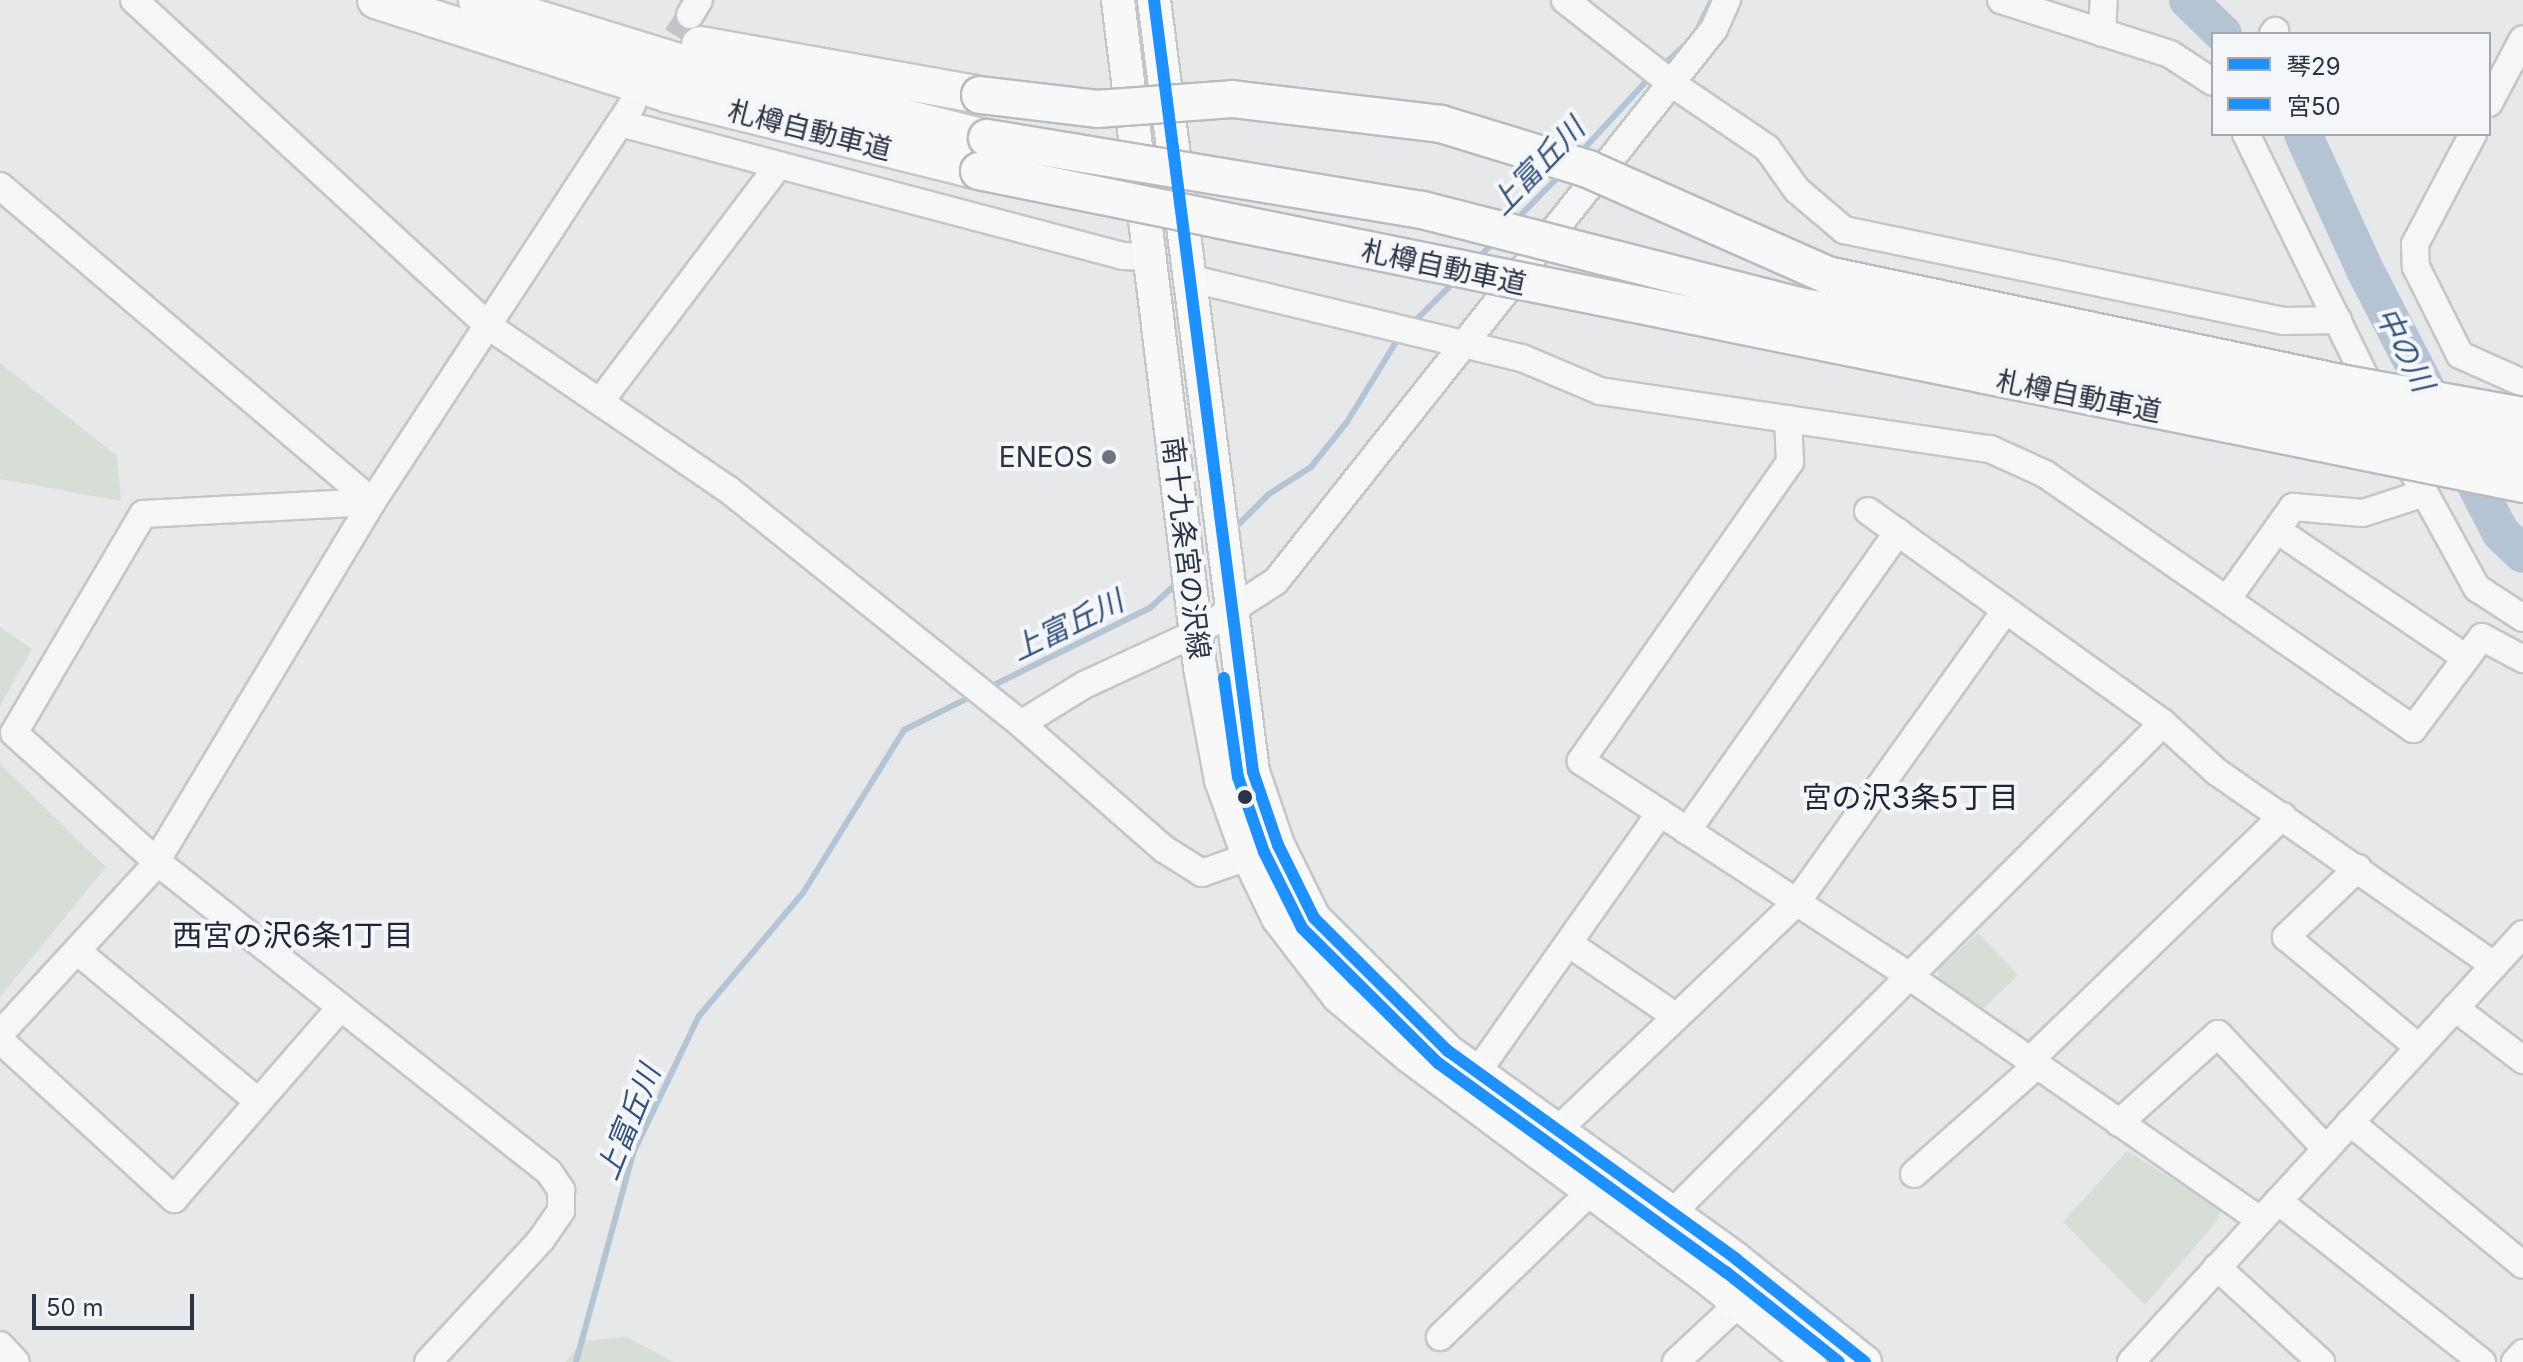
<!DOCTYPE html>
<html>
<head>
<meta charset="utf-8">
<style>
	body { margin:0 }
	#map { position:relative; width:2523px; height:1362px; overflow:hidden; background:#e6e8ea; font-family:Inter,"Noto Sans JP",sans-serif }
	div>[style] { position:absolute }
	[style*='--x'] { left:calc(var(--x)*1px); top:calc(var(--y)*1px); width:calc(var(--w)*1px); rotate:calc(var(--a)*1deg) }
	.green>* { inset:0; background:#d6ded6 }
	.stream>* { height:6px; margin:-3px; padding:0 3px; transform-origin:3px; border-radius:3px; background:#b4c4d5 }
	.river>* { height:38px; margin:-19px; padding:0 19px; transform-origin:19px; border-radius:19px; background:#b4c4d5 }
	.minor-tunnel>* { height:26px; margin-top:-13px; transform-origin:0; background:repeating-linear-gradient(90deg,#c1c4c9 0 26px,transparent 0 39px) }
	.roads { filter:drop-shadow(2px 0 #c4c6c8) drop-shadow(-2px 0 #c4c6c8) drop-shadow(0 2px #c4c6c8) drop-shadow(0 -2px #c4c6c8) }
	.minor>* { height:26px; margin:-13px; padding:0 13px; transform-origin:13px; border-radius:13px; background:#f5f6f7 }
	.major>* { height:32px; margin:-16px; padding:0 16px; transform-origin:16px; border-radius:16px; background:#f8f8f8 }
	.highway>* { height:36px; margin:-18px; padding:0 18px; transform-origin:18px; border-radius:18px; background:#f8f8f8 }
	.bridges { filter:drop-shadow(2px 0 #b8bbbf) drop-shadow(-2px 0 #b8bbbf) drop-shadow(0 2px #b8bbbf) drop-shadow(0 -2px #b8bbbf) }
	.highway-bridge>* { height:36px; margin:-18px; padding:0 18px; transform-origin:18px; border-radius:18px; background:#f8f8f8 }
	.bus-1>* { height:12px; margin:-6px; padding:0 6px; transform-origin:6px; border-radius:6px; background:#1e90ff }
	.bus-2>* { height:12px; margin:-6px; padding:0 6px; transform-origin:6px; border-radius:6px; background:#1e90ff }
	.dots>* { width:22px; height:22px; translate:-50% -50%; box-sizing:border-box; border:4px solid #f4f6f9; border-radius:50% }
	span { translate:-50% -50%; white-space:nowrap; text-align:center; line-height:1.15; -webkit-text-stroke:8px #f4f6f9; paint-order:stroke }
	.street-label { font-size:28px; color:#2b3445 }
	.poi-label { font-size:28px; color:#2b3445 }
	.right { translate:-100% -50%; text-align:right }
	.water-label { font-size:30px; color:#34527a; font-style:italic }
	.neighbourhood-label { font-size:30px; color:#1d2536 }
	.legend { position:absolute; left:2211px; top:32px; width:280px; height:104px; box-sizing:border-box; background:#f4f6f9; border:2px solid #a4a8b1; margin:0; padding:10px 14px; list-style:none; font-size:24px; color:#2b3445 }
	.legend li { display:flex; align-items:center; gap:16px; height:40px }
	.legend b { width:40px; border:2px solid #a4a8b1 }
	.scale { position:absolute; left:32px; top:1294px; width:162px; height:36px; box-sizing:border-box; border:4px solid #2b3445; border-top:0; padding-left:10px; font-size:24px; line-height:28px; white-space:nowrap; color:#2b3445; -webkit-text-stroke:6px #f4f6f9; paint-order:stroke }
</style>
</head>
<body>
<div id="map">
	<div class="green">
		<i style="clip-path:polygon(0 363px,117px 456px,121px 501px,0 479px)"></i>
		<i style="clip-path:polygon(0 627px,32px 649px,0 706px)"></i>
		<i style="clip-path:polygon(0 764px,106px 867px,0 997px)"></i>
		<i style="clip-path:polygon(1978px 933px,2018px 975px,1978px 1014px,1939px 980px,1938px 969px)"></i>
		<i style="clip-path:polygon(2127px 1151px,2221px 1208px,2217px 1221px,2145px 1305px,2063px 1222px)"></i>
		<i style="clip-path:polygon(627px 1337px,673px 1362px,566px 1362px,581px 1341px)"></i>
	</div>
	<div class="stream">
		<i style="--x:1660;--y:68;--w:45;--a:-42.3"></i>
		<i style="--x:1693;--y:38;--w:42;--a:-63.4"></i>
		<i style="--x:1581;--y:152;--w:105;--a:-47.3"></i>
		<i style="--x:1515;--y:221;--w:64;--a:-45.6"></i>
		<i style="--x:1478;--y:258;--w:24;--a:-45"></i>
		<i style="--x:1413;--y:323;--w:61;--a:-45"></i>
		<i style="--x:1234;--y:529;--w:49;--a:-45"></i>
		<i style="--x:1269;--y:494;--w:50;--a:-32.7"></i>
		<i style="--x:1311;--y:467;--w:58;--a:-51.3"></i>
		<i style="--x:1347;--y:422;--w:100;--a:-58.5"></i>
		<i style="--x:988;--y:688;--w:181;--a:-26.3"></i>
		<i style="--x:1150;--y:608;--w:40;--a:-43"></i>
		<i style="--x:576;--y:1362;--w:217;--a:-74.7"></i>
		<i style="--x:633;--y:1153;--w:152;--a:-64.3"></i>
		<i style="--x:699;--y:1016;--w:161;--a:-49.8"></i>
		<i style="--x:803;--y:893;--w:192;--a:-58.2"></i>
		<i style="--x:904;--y:730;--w:78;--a:-26.6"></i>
	</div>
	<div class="river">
		<i style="--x:2188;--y:0;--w:49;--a:44.2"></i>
		<i style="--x:2303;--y:134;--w:149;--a:65.5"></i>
		<i style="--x:2365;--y:270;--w:296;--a:62.7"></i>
		<i style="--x:2501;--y:533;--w:30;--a:44"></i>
	</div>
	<div class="minor-tunnel">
		<i style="--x:655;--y:69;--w:64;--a:-57.1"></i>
	</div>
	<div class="roads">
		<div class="minor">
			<i style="--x:134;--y:0;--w:483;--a:42.6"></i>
			<i style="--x:490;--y:327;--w:289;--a:34.3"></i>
			<i style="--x:729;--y:490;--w:374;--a:38.7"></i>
			<i style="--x:1021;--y:724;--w:190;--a:41.2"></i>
			<i style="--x:1164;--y:849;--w:45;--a:32.3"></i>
			<i style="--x:1202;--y:873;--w:69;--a:-19.5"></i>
			<i style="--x:1565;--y:0;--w:135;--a:38.1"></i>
			<i style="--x:1671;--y:83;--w:116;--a:34.1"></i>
			<i style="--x:1767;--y:148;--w:52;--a:54.5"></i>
			<i style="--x:1797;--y:190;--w:62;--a:40.4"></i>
			<i style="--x:1844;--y:230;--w:449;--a:11.7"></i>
			<i style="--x:2284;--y:321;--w:54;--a:-1.1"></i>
			<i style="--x:2001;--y:0;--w:177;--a:17.7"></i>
			<i style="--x:2170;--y:54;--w:51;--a:33.1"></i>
			<i style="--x:690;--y:15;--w:17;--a:-59"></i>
			<i style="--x:2102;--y:33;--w:33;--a:-87"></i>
			<i style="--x:2273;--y:34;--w:4;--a:-56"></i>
			<i style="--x:2489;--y:103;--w:72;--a:-62"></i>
			<i style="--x:620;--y:123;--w:520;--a:14.81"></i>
			<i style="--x:1123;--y:256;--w:26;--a:2"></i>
			<i style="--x:2246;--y:134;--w:297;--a:63.9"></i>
			<i style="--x:2473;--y:134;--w:124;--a:117.8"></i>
			<i style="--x:2415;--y:244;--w:23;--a:88"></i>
			<i style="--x:2416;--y:267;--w:98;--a:63.4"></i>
			<i style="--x:2460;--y:355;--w:69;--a:24"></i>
			<i style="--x:0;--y:186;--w:488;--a:40.3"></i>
			<i style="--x:1192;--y:279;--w:339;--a:13.5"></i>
			<i style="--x:1522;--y:358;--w:85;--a:22.9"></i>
			<i style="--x:1600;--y:391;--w:394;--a:8.5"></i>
			<i style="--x:1990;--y:449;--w:60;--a:24.4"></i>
			<i style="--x:2045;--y:474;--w:448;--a:34.7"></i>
			<i style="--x:2413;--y:729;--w:115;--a:-53.1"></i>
			<i style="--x:2482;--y:637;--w:47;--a:28.2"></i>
			<i style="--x:602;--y:399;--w:293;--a:-52.9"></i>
			<i style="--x:1788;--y:419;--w:43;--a:87.3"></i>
			<i style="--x:1790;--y:462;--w:365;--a:125"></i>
			<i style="--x:1581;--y:761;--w:392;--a:33.2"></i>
			<i style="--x:1909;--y:976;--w:427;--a:34.8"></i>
			<i style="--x:2401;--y:450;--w:158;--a:61.2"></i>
			<i style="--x:2477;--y:588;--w:55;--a:33.1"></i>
			<i style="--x:372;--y:502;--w:229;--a:177"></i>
			<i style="--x:143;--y:514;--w:254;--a:120.5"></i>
			<i style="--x:14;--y:733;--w:191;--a:42"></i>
			<i style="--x:156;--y:861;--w:501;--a:38.36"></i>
			<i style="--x:549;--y:1172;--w:22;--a:56"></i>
			<i style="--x:561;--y:1190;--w:21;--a:90"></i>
			<i style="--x:561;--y:1211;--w:35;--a:125"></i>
			<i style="--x:541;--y:1240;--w:166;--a:132.8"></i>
			<i style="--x:1868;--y:511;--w:363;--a:35.7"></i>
			<i style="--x:2163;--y:723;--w:73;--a:42.2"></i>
			<i style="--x:2217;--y:772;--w:338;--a:34.9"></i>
			<i style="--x:2277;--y:530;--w:228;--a:34.1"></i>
			<i style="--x:2228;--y:598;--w:112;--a:-54.5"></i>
			<i style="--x:2293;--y:507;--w:70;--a:4.9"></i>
			<i style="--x:2363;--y:513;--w:62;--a:-17.9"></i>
			<i style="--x:1021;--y:724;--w:74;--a:-31.8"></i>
			<i style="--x:1084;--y:685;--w:123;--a:-24.9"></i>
			<i style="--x:1196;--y:633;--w:95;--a:-33"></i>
			<i style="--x:1276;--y:581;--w:705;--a:-51.57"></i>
			<i style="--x:1714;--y:29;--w:32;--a:-66"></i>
			<i style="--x:1687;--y:831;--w:366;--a:-54.8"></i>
			<i style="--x:2358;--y:868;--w:100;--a:136.2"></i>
			<i style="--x:2286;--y:937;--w:170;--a:39.8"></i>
			<i style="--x:1571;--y:945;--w:126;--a:34.3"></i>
			<i style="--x:77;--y:951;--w:236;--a:39.7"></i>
			<i style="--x:2455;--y:1008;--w:86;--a:37.4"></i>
			<i style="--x:0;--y:1034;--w:223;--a:-47.4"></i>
			<i style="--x:151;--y:870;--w:429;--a:-59"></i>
			<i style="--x:372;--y:502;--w:475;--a:-56.8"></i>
			<i style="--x:0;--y:1040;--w:236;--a:42.4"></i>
			<i style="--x:174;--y:1199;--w:254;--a:-49"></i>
			<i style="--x:2028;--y:1062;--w:354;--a:-44"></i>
			<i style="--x:1466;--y:1088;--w:337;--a:-54.8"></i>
			<i style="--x:2350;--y:1122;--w:224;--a:39.6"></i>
			<i style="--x:2119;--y:1123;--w:133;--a:-42"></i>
			<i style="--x:2218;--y:1034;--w:158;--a:46.8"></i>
			<i style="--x:1544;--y:1143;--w:348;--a:-43.6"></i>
			<i style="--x:1796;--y:903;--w:360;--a:-54.4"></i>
			<i style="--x:1914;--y:1174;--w:163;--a:-41.5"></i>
			<i style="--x:2278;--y:1201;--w:260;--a:38.3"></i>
			<i style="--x:1659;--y:1226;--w:712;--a:-44.94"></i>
			<i style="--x:2217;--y:1267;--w:141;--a:42.4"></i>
			<i style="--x:1440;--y:1337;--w:210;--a:-44"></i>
			<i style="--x:0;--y:1345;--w:23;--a:47"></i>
			<i style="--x:1676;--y:1362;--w:119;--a:-43"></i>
			<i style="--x:2131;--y:1362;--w:580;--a:-47.51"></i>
			<i style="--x:2515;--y:1362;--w:12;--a:-48"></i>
		</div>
		<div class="major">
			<i style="--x:1118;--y:0;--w:672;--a:82.99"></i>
			<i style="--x:1200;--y:667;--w:115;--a:79.5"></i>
			<i style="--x:1221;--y:780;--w:83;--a:70.3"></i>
			<i style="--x:1249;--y:858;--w:67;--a:64.2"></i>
			<i style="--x:1278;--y:918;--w:98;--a:52.4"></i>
			<i style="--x:1338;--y:996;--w:93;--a:40.2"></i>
			<i style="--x:1409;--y:1056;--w:379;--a:36.7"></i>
			<i style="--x:1713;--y:1283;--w:125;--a:39.2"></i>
			<i style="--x:1154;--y:0;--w:778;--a:82.69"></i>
			<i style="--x:1253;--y:772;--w:77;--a:71.1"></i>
			<i style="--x:1278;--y:845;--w:81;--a:63.7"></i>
			<i style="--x:1314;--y:918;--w:189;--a:44.8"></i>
			<i style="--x:1448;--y:1051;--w:355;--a:35.8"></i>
			<i style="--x:1736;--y:1259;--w:165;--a:38.6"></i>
		</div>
		<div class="highway">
			<i style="--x:376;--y:0;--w:307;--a:17.8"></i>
			<i style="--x:668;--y:94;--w:320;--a:13.9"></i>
			<i style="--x:477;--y:0;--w:207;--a:17.1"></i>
			<i style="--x:675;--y:61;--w:321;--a:13.9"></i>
			<i style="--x:700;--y:45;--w:284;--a:10.1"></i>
		</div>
	</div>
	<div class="bridges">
		<div class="highway-bridge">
			<i style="--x:980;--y:95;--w:118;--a:6.8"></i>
			<i style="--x:1097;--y:109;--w:135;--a:-4.2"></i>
			<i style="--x:1232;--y:99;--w:210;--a:6.8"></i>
			<i style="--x:1441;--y:124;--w:154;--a:17"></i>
			<i style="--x:1588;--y:169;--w:261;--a:23.9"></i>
			<i style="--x:1827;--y:275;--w:529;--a:11.88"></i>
			<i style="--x:2345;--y:384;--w:181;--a:10.2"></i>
			<i style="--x:987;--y:138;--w:441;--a:9.4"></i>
			<i style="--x:1422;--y:210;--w:388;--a:14.3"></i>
			<i style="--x:1798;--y:306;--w:739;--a:11.08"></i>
			<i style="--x:979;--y:171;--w:1575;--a:11.46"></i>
		</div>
	</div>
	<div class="bus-1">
		<i style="--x:1154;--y:0;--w:778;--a:82.69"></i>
		<i style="--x:1253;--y:772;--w:77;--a:71.1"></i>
		<i style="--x:1278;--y:845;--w:81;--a:63.7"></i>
		<i style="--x:1314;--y:918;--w:189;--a:44.8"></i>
		<i style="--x:1448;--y:1051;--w:355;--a:35.8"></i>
		<i style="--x:1736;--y:1259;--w:165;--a:38.6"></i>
	</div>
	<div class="bus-2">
		<i style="--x:1224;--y:678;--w:100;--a:82"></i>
		<i style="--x:1238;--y:777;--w:79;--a:70.9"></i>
		<i style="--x:1264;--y:852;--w:85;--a:63.4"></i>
		<i style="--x:1302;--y:928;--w:192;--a:44.8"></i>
		<i style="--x:1438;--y:1063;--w:356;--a:36"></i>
		<i style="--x:1726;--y:1272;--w:144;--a:38.5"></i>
	</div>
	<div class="dots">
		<i style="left:1109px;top:457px;background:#6c737f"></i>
		<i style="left:1245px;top:797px;background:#2b3445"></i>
	</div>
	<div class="street-label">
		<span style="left:810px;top:130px;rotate:14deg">札樽自動車道</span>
		<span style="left:1444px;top:267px;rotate:12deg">札樽自動車道</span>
		<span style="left:2079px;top:396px;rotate:11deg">札樽自動車道</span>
		<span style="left:1186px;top:548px;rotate:83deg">南十九条宮の沢線</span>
	</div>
	<div class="poi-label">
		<span class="right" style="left:1093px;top:457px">ENEOS</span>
	</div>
	<div class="water-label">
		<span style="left:1537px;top:166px;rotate:-46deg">上富丘川</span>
		<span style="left:2405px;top:349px;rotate:63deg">中の川</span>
		<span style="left:1067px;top:625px;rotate:-26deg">上富丘川</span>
		<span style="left:628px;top:1122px;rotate:-68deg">上富丘川</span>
	</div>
	<div class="neighbourhood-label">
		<span style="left:1910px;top:797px">宮の沢3条5丁目</span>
		<span style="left:293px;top:935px">西宮の沢6条1丁目</span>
	</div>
	<ul class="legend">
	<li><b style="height:10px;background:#1e90ff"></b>琴29</li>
	<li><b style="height:10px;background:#1e90ff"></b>宮50</li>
	</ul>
	<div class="scale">50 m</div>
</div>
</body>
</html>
